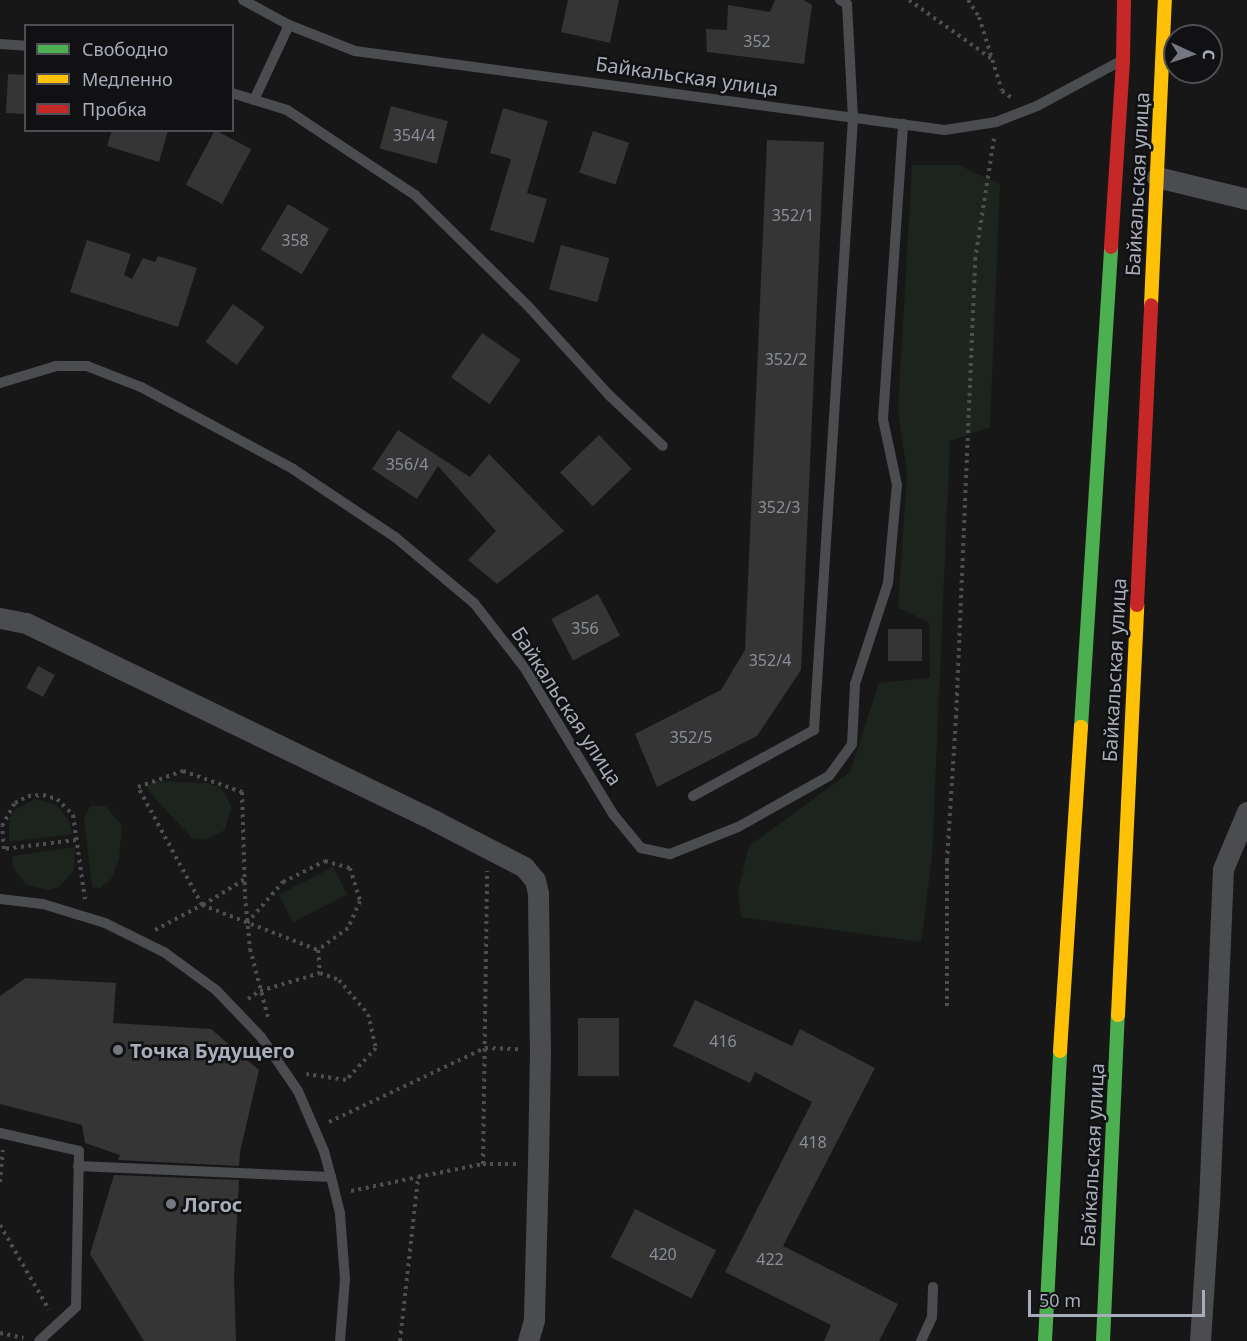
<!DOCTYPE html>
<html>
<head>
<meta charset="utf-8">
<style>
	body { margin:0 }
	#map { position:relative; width:1247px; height:1341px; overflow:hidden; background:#171717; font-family:"Noto Sans",sans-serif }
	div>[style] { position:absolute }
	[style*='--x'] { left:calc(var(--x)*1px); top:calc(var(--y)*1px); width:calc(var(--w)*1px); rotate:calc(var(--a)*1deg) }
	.green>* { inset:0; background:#1d241e; transform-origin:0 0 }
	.building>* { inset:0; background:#353536; transform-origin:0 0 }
	.path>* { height:4px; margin-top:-2px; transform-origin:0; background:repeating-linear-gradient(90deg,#4d4e52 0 3px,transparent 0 7.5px) }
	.lane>* { height:10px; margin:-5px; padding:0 5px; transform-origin:5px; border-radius:5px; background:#4b4c50 }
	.street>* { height:21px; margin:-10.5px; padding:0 10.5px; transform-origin:10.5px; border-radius:10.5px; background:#4b4c50 }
	.fast>* { height:14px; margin:-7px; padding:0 7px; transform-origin:7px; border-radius:7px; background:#4caf50 }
	.slow>* { height:14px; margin:-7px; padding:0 7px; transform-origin:7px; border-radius:7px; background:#ffc107 }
	.jam>* { height:14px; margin:-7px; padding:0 7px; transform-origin:7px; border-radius:7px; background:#c62828 }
	.dots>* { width:16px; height:16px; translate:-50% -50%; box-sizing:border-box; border:3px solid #111113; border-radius:50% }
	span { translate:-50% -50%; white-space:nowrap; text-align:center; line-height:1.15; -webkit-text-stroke:5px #111113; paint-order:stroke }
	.number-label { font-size:16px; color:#8a8f98 }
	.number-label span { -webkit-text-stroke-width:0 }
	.street-label { font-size:20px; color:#a7adb9 }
	.poi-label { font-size:20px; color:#a7adb9; font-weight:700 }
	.left { translate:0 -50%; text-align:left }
	.legend { position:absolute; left:24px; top:24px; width:210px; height:108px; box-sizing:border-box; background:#111113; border:2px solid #4d4f55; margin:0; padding:8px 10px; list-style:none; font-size:18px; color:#a7adb9 }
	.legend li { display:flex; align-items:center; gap:12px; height:30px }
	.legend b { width:30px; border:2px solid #4d4f55 }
	.north { position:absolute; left:1163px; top:24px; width:60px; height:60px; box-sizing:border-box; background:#111113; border:2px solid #4d4f55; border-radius:50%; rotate:93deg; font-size:16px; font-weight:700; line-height:24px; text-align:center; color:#a7adb9 }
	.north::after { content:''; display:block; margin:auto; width:21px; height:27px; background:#757880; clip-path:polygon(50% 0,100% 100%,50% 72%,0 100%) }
	.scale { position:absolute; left:1028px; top:1290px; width:177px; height:27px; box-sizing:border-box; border:3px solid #a7adb9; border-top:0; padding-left:8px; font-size:18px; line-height:21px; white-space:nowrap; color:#a7adb9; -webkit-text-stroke:4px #111113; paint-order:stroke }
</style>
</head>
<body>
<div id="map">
	<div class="green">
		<i style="clip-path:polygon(912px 165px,958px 165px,1000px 184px,990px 427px,950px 441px,932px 857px,921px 942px,741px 917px,738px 891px,749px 846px,850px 772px,879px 683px,930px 678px,929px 622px,898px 608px,907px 473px,898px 411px)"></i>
		<i style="clip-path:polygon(153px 781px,206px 783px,217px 786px,226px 794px,231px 808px,225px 830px,206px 840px,192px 838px,150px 793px,147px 787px)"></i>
		<i style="clip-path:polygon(35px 799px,57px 805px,70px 823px,72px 834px,9px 842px,9px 819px,15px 810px)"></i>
		<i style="clip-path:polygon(90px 806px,105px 806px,122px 825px,119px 859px,112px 878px,100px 888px,92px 887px,84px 819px)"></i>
		<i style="clip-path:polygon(75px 847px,74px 870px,59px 887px,48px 890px,26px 885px,13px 867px,12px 856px)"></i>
		<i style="left:333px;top:867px;width:31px;height:61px;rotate:63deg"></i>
	</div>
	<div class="building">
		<i style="clip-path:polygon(568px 0,619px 0,610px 43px,561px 32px)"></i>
		<i style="clip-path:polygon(775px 0,803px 0,812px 5px,804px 64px,707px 52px,706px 29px,727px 30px,728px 5px,770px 12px)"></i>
		<i style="left:8px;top:74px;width:18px;height:39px;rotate:3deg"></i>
		<i style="left:391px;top:106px;width:59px;height:44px;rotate:15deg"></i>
		<i style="clip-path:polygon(503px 108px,548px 121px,527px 193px,547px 199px,534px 243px,490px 230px,511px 159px,490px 153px)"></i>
		<i style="clip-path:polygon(112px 130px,168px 130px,159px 162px,107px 146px)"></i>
		<i style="left:215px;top:130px;width:41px;height:62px;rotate:28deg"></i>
		<i style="left:593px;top:131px;width:38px;height:44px;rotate:18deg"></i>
		<i style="clip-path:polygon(767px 140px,824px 142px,801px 670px,757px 736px,657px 787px,635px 734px,721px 690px,745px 650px)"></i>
		<i style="left:288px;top:204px;width:48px;height:53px;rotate:31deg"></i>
		<i style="clip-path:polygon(87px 240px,131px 254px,124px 275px,132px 279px,143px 258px,155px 262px,158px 256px,197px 268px,178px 327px,70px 292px)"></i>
		<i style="left:561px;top:245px;width:50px;height:46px;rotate:15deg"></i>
		<i style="left:233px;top:304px;width:39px;height:47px;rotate:36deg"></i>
		<i style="left:482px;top:333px;width:47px;height:54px;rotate:35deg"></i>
		<i style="clip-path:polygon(398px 430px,470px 477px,489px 454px,564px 531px,497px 584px,468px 560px,496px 531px,438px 466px,417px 499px,372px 469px)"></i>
		<i style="left:599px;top:435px;width:47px;height:54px;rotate:46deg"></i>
		<i style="left:598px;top:594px;width:47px;height:53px;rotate:62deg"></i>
		<i style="left:922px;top:629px;width:32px;height:34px;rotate:90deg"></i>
		<i style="left:38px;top:666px;width:19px;height:25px;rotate:28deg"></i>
		<i style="clip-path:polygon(26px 978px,116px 983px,113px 1023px,211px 1029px,259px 1070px,240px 1152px,239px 1166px,118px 1160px,120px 1155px,85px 1143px,82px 1125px,0 1104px,0 996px)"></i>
		<i style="clip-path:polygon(695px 1000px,792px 1046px,800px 1029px,875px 1068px,783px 1246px,898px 1304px,879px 1341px,824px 1341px,831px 1325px,725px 1272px,812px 1102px,755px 1072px,750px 1083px,673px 1046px)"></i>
		<i style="left:578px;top:1018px;width:41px;height:58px"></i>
		<i style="clip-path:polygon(114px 1175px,239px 1180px,234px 1277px,236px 1341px,144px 1341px,90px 1254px)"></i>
		<i style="left:635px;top:1209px;width:91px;height:54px;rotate:27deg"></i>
	</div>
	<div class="path">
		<i style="--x:909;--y:0;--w:102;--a:35.4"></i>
		<i style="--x:968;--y:0;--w:20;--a:57"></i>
		<i style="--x:979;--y:17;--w:77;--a:72.7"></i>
		<i style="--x:1002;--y:91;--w:12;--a:35"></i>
		<i style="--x:76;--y:840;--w:73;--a:172.9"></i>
		<i style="--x:4;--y:849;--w:23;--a:-95"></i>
		<i style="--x:2;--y:826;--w:26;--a:-61"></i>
		<i style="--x:15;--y:803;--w:15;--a:-28"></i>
		<i style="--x:28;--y:796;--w:15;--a:-4"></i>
		<i style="--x:43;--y:795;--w:15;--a:16"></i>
		<i style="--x:57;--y:799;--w:23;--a:45"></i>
		<i style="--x:73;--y:815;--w:85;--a:81.9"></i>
		<i style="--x:202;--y:905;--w:124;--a:21.2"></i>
		<i style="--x:203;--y:905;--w:49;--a:-31.8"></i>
		<i style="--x:247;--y:923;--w:55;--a:-48.7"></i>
		<i style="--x:283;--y:882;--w:47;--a:-26.6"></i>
		<i style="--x:325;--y:861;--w:26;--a:16"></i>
		<i style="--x:350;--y:868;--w:34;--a:73"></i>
		<i style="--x:360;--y:901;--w:30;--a:114"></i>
		<i style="--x:348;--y:928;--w:37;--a:144"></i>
		<i style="--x:318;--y:950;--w:23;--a:85"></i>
		<i style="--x:320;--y:973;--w:20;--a:20"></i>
		<i style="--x:339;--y:980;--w:45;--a:49.5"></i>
		<i style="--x:368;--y:1014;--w:35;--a:77"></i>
		<i style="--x:376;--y:1048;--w:44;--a:133.2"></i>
		<i style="--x:346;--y:1080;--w:40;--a:-171.5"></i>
		<i style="--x:155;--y:930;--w:53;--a:-28"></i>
		<i style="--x:202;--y:905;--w:134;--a:-118.5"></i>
		<i style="--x:138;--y:787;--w:48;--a:-19.6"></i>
		<i style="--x:183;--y:771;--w:63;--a:19.6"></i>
		<i style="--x:242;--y:792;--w:104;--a:88.3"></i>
		<i style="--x:245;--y:896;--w:53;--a:84.6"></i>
		<i style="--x:250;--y:949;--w:70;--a:75.2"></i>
		<i style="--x:248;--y:999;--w:14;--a:-34"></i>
		<i style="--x:260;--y:991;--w:63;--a:-16.7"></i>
		<i style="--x:947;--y:1006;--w:145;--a:-90"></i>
		<i style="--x:947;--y:861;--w:143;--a:-86.4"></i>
		<i style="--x:956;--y:718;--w:458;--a:-87.6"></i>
		<i style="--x:975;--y:260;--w:123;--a:-81.1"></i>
		<i style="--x:329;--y:1122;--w:173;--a:-25.4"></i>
		<i style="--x:485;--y:1048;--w:33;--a:2"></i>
		<i style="--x:483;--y:1164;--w:293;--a:-89.2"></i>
		<i style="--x:0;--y:1182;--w:32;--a:-85"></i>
		<i style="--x:351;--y:1191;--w:68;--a:-11.8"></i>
		<i style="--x:0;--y:1225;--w:98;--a:60"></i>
		<i style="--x:0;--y:1333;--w:24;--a:12"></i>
		<i style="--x:400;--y:1341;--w:165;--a:-83.7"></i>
		<i style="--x:418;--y:1177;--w:66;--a:-11.3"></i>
		<i style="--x:483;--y:1164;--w:35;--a:0"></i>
	</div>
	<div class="lane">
		<i style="--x:243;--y:0;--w:52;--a:28.5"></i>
		<i style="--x:289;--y:25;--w:71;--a:21.5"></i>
		<i style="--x:355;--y:51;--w:595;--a:7.63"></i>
		<i style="--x:945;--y:130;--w:52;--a:-8.9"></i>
		<i style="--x:996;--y:122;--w:44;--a:-21.3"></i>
		<i style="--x:1037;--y:106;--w:91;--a:-28.3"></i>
		<i style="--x:0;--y:44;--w:26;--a:4"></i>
		<i style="--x:232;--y:93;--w:58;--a:17.2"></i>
		<i style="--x:287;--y:110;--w:154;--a:33.6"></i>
		<i style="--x:415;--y:195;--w:158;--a:44.5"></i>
		<i style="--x:528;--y:306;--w:120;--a:47.7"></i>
		<i style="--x:609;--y:395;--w:74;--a:43.4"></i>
		<i style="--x:254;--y:100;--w:83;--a:-65"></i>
		<i style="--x:0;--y:383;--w:59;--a:-16.9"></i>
		<i style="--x:56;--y:366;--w:31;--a:0"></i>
		<i style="--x:87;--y:366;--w:58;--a:21.3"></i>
		<i style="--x:141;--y:387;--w:173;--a:28.3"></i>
		<i style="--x:293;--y:469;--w:123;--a:33.7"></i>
		<i style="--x:395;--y:537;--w:103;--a:39.9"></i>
		<i style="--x:474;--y:603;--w:81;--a:52"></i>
		<i style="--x:524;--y:667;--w:172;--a:58.8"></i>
		<i style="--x:613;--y:814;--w:44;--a:50.5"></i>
		<i style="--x:641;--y:848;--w:30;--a:12"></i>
		<i style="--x:670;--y:854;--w:73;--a:-21.7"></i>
		<i style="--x:738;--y:827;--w:104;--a:-29.3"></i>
		<i style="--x:829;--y:776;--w:39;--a:-54"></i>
		<i style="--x:852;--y:744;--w:60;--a:-87.1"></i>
		<i style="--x:855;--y:684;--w:106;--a:-71.9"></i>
		<i style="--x:888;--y:583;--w:98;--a:-84.8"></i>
		<i style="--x:897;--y:485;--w:67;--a:-102"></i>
		<i style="--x:883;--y:419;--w:296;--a:-86.1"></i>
		<i style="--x:693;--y:796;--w:138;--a:-28.6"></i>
		<i style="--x:814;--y:730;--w:613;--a:-86.35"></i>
		<i style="--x:853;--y:118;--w:114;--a:-93"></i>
		<i style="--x:847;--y:4;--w:8;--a:-150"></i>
		<i style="--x:0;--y:899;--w:43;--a:6.6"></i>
		<i style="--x:43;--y:904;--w:65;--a:17"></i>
		<i style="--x:105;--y:923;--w:66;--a:26.2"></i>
		<i style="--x:164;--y:952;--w:64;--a:36.2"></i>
		<i style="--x:216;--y:990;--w:65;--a:46.2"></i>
		<i style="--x:261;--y:1037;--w:65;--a:55.6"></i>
		<i style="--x:298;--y:1091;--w:65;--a:66.6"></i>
		<i style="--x:324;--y:1151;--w:27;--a:75"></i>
		<i style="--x:331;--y:1177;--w:38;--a:76"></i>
		<i style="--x:340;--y:1214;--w:65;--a:85.6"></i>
		<i style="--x:345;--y:1279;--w:62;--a:94.6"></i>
		<i style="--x:0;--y:1133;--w:81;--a:12.8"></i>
		<i style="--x:79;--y:1151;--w:156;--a:91.1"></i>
		<i style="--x:76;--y:1307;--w:50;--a:137.4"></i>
		<i style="--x:78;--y:1166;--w:253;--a:2.5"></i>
		<i style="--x:921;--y:1341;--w:26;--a:-65"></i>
		<i style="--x:932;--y:1317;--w:30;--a:-88"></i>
	</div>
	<div class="street">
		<i style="--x:1157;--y:177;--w:93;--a:13.7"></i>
		<i style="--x:0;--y:618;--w:26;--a:11"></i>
		<i style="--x:26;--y:623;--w:457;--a:25.8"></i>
		<i style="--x:437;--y:822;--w:98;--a:27.3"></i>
		<i style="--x:524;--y:867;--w:17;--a:50"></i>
		<i style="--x:535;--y:880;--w:13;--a:77"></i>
		<i style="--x:538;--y:893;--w:157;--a:89.3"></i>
		<i style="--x:540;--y:1050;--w:113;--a:91"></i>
		<i style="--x:538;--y:1163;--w:157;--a:91.5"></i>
		<i style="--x:534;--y:1320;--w:22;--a:106"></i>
		<i style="--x:1200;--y:1341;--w:138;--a:-86.3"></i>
		<i style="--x:1209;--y:1203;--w:334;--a:-87.6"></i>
		<i style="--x:1223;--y:869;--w:62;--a:-67.2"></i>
	</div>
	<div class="fast">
		<i style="--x:1081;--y:727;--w:481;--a:-86.4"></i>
		<i style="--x:1045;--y:1341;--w:290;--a:-87"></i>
		<i style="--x:1103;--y:1341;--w:326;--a:-87.4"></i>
	</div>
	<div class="slow">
		<i style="--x:1151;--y:305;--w:305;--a:-87.4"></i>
		<i style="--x:1118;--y:1015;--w:410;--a:-87.3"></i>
		<i style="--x:1060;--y:1051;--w:325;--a:-86.3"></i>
	</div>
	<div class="jam">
		<i style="--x:1111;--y:247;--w:187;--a:-86.3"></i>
		<i style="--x:1123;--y:60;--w:60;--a:-89"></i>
		<i style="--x:1137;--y:605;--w:300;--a:-87.3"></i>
	</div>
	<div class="dots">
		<i style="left:118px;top:1050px;background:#757880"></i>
		<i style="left:171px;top:1204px;background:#757880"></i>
	</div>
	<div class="number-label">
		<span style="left:757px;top:41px">352</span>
		<span style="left:414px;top:135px">354/4</span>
		<span style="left:793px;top:215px">352/1</span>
		<span style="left:295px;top:240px">358</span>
		<span style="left:786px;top:359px">352/2</span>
		<span style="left:407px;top:464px">356/4</span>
		<span style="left:779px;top:507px">352/3</span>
		<span style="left:585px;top:628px">356</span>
		<span style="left:770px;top:660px">352/4</span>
		<span style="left:691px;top:737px">352/5</span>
		<span style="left:723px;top:1041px">416</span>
		<span style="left:813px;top:1142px">418</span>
		<span style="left:663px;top:1254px">420</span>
		<span style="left:770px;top:1259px">422</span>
	</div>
	<div class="street-label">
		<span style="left:687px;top:76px;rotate:8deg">Байкальская улица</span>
		<span style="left:1137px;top:184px;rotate:-87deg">Байкальская улица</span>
		<span style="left:1114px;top:670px;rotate:-87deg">Байкальская улица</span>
		<span style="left:567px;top:706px;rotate:57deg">Байкальская улица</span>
		<span style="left:1092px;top:1155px;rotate:-87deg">Байкальская улица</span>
	</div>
	<div class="poi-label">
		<span class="left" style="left:130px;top:1050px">Точка Будущего</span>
		<span class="left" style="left:183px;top:1204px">Логос</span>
	</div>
	<ul class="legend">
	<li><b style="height:8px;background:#4caf50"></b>Свободно</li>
	<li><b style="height:8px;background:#ffc107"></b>Медленно</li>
	<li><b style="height:8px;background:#c62828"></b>Пробка</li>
	</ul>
	<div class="north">С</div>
	<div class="scale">50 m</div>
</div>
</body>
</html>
